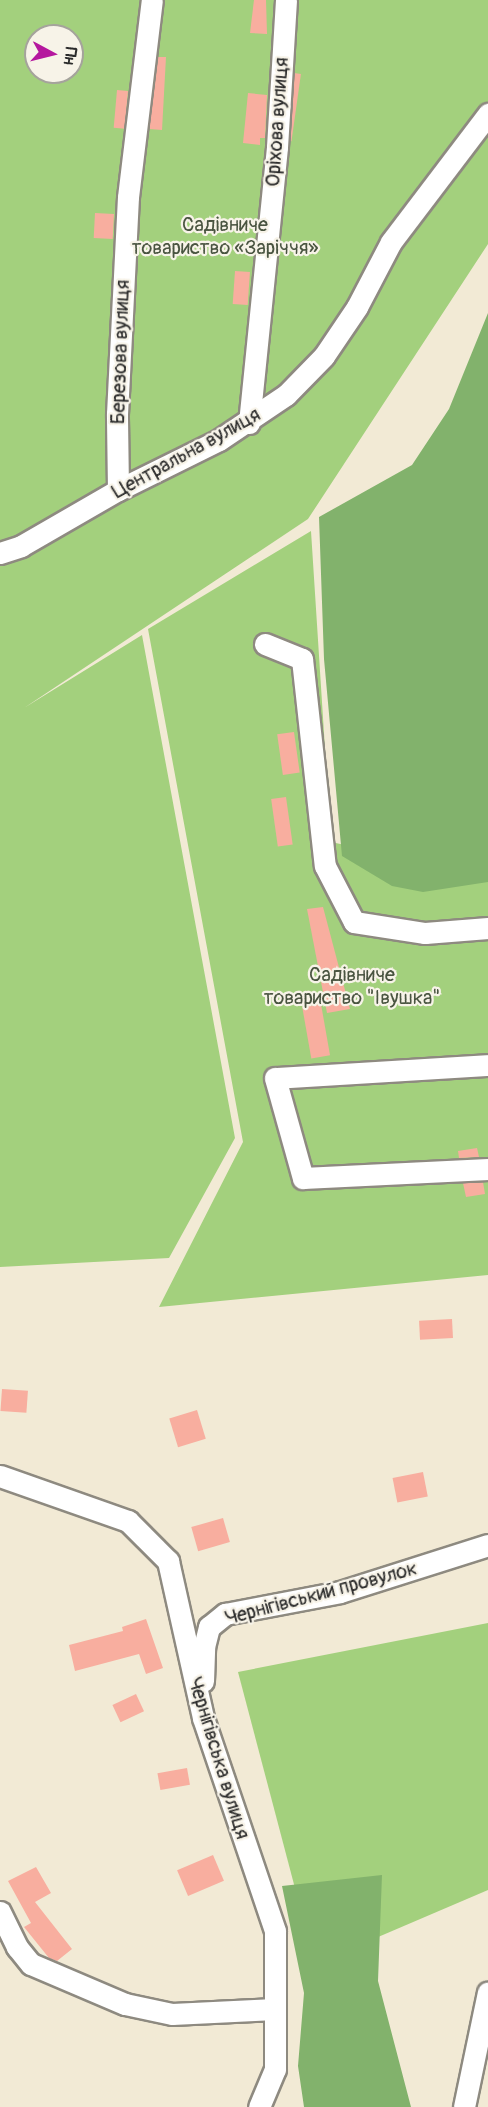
<!DOCTYPE html>
<html>
<head>
<meta charset="utf-8">
<style>
	body { margin:0 }
	#map { position:relative; width:488px; height:2107px; overflow:hidden; background:#f2ead5; font-family:Pangolin,sans-serif }
	div>[style] { position:absolute }
	[style*='--x'] { left:calc(var(--x)*1px); top:calc(var(--y)*1px); width:calc(var(--w)*1px); rotate:calc(var(--a)*1deg) }
	.green>* { inset:0; background:#a3d07d }
	.forest>* { inset:0; background:#82b26c }
	.building>* { inset:0; background:#f8ae9f; transform-origin:0 0 }
	.roads { filter:drop-shadow(2px 0 #8e8a80) drop-shadow(-2px 0 #8e8a80) drop-shadow(0 2px #8e8a80) drop-shadow(0 -2px #8e8a80) }
	.minor>* { height:21px; margin:-10.5px; padding:0 10.5px; transform-origin:10.5px; border-radius:10.5px; background:#fff }
	span { translate:-50% -50%; white-space:nowrap; text-align:center; line-height:1.15; -webkit-text-stroke:4.5px #f7f3e8; paint-order:stroke }
	.street-label { font-size:20px; color:#2b2b2b }
	.park-label { font-size:20px; color:#495440 }
	.north { position:absolute; left:24px; top:24px; width:60px; height:60px; box-sizing:border-box; background:#f7f3e8; border:2px solid #a5a39c; border-radius:50%; rotate:97deg; font-size:16px; font-weight:700; line-height:24px; text-align:center; color:#2b2b2b }
	.north::after { content:''; display:block; margin:auto; width:21px; height:27px; background:#b5179e; clip-path:polygon(50% 0,100% 100%,50% 72%,0 100%) }
</style>
</head>
<body>
<div id="map">
	<div class="green">
		<i style="clip-path:polygon(evenodd,0 0,488px 0,488px 244px,308px 519px,24px 708px,142px 635px,235px 1138px,169px 1258px,0 1267px,0 0,36px 36px,72px 36px,72px 72px,36px 72px,36px 36px)"></i>
		<i style="clip-path:polygon(311px 531px,331px 842px,406px 858px,488px 862px,488px 1275px,159px 1307px,243px 1142px,148px 629px)"></i>
		<i style="clip-path:polygon(488px 1623px,488px 1890px,315px 1964px,238px 1672px)"></i>
	</div>
	<div class="forest">
		<i style="clip-path:polygon(488px 313px,488px 882px,423px 892px,392px 886px,342px 856px,324px 659px,319px 517px,412px 465px,449px 409px)"></i>
		<i style="clip-path:polygon(382px 1875px,378px 1981px,411px 2107px,304px 2107px,298px 2066px,304px 1993px,282px 1886px)"></i>
	</div>
	<div class="building">
		<i style="clip-path:polygon(254px 0,266px 0,267px 34px,250px 33px)"></i>
		<i style="clip-path:polygon(158px 57px,166px 57px,162px 130px,149px 129px)"></i>
		<i style="left:294px;top:73px;width:7px;height:68px;rotate:8deg"></i>
		<i style="left:117px;top:90px;width:11px;height:38px;rotate:5deg"></i>
		<i style="clip-path:polygon(248px 93px,267px 95px,265px 138px,260px 138px,260px 145px,243px 143px)"></i>
		<i style="left:95px;top:213px;width:19px;height:25px;rotate:3deg"></i>
		<i style="left:235px;top:271px;width:15px;height:33px;rotate:4deg"></i>
		<i style="left:294px;top:732px;width:41px;height:17px;rotate:82deg"></i>
		<i style="left:286px;top:797px;width:48px;height:15px;rotate:82deg"></i>
		<i style="clip-path:polygon(323px 907px,350px 1009px,327px 1013px,307px 909px)"></i>
		<i style="left:321px;top:1004px;width:52px;height:19px;rotate:80deg"></i>
		<i style="clip-path:polygon(477px 1148px,479px 1157px,459px 1158px,458px 1151px)"></i>
		<i style="clip-path:polygon(483px 1182px,485px 1194px,466px 1197px,463px 1183px)"></i>
		<i style="left:452px;top:1319px;width:19px;height:33px;rotate:87deg"></i>
		<i style="left:2px;top:1389px;width:26px;height:22px;rotate:4deg"></i>
		<i style="left:197px;top:1410px;width:30px;height:29px;rotate:73deg"></i>
		<i style="left:423px;top:1472px;width:25px;height:31px;rotate:79deg"></i>
		<i style="left:223px;top:1518px;width:25px;height:33px;rotate:74deg"></i>
		<i style="clip-path:polygon(146px 1619px,163px 1668px,146px 1674px,139px 1654px,75px 1671px,69px 1645px,123px 1631px,122px 1627px)"></i>
		<i style="left:136px;top:1694px;width:19px;height:26px;rotate:65deg"></i>
		<i style="left:187px;top:1768px;width:17px;height:30px;rotate:80deg"></i>
		<i style="left:213px;top:1855px;width:28px;height:39px;rotate:67deg"></i>
		<i style="clip-path:polygon(36px 1867px,51px 1893px,35px 1902px,72px 1949px,57px 1961px,49px 1958px,24px 1927px,31px 1923px,8px 1881px)"></i>
	</div>
	<div class="roads">
		<div class="minor">
			<i style="--x:249;--y:423;--w:277;--a:-84.2"></i>
			<i style="--x:277;--y:147;--w:147;--a:-86.5"></i>
			<i style="--x:118;--y:490;--w:76;--a:-90.8"></i>
			<i style="--x:117;--y:414;--w:217;--a:-87.1"></i>
			<i style="--x:128;--y:197;--w:198;--a:-83.1"></i>
			<i style="--x:0;--y:553;--w:22;--a:-18"></i>
			<i style="--x:21;--y:546;--w:112;--a:-30"></i>
			<i style="--x:118;--y:490;--w:113;--a:-26.3"></i>
			<i style="--x:219;--y:440;--w:81;--a:-33.9"></i>
			<i style="--x:286;--y:395;--w:54;--a:-45.7"></i>
			<i style="--x:324;--y:356;--w:59;--a:-56"></i>
			<i style="--x:357;--y:307;--w:73;--a:-62.4"></i>
			<i style="--x:391;--y:242;--w:161;--a:-52.8"></i>
			<i style="--x:265;--y:644;--w:40;--a:22"></i>
			<i style="--x:302;--y:659;--w:208;--a:83.7"></i>
			<i style="--x:325;--y:866;--w:63;--a:62.6"></i>
			<i style="--x:354;--y:922;--w:72;--a:8.8"></i>
			<i style="--x:425;--y:933;--w:63;--a:-4.5"></i>
			<i style="--x:488;--y:1065;--w:213;--a:176.5"></i>
			<i style="--x:275;--y:1078;--w:104;--a:74.4"></i>
			<i style="--x:303;--y:1178;--w:185;--a:-2.8"></i>
			<i style="--x:0;--y:1476;--w:136;--a:19.4"></i>
			<i style="--x:128;--y:1521;--w:57;--a:45"></i>
			<i style="--x:168;--y:1561;--w:161;--a:77.4"></i>
			<i style="--x:203;--y:1718;--w:225;--a:71.3"></i>
			<i style="--x:275;--y:1931;--w:138;--a:90"></i>
			<i style="--x:275;--y:2069;--w:41;--a:112.8"></i>
			<i style="--x:203;--y:1681;--w:34;--a:-88"></i>
			<i style="--x:204;--y:1647;--w:21;--a:-76"></i>
			<i style="--x:209;--y:1627;--w:21;--a:-39"></i>
			<i style="--x:225;--y:1614;--w:117;--a:-10.8"></i>
			<i style="--x:340;--y:1592;--w:155;--a:-17.6"></i>
			<i style="--x:0;--y:1912;--w:39;--a:64"></i>
			<i style="--x:17;--y:1947;--w:22;--a:51"></i>
			<i style="--x:31;--y:1964;--w:102;--a:23.1"></i>
			<i style="--x:125;--y:2004;--w:48;--a:12"></i>
			<i style="--x:172;--y:2014;--w:103;--a:-2.8"></i>
			<i style="--x:464;--y:2107;--w:117;--a:-78.2"></i>
		</div>
	</div>
	<div class="street-label">
		<span style="left:277px;top:122px;rotate:-86deg">Оріхова вулиця</span>
		<span style="left:120px;top:352px;rotate:-88deg">Березова вулиця</span>
		<span style="left:186px;top:453px;rotate:-29deg">Центральна вулиця</span>
		<span style="left:321px;top:1593px;rotate:-15deg">Чернігівський провулок</span>
		<span style="left:219px;top:1758px;rotate:73deg">Чернігівська вулиця</span>
	</div>
	<div class="park-label">
		<span style="left:225px;top:236px">Садівниче<br>товариство «Заріччя»</span>
		<span style="left:352px;top:986px">Садівниче<br>товариство "Івушка"</span>
	</div>
	<div class="north">Пн</div>
</div>
</body>
</html>
